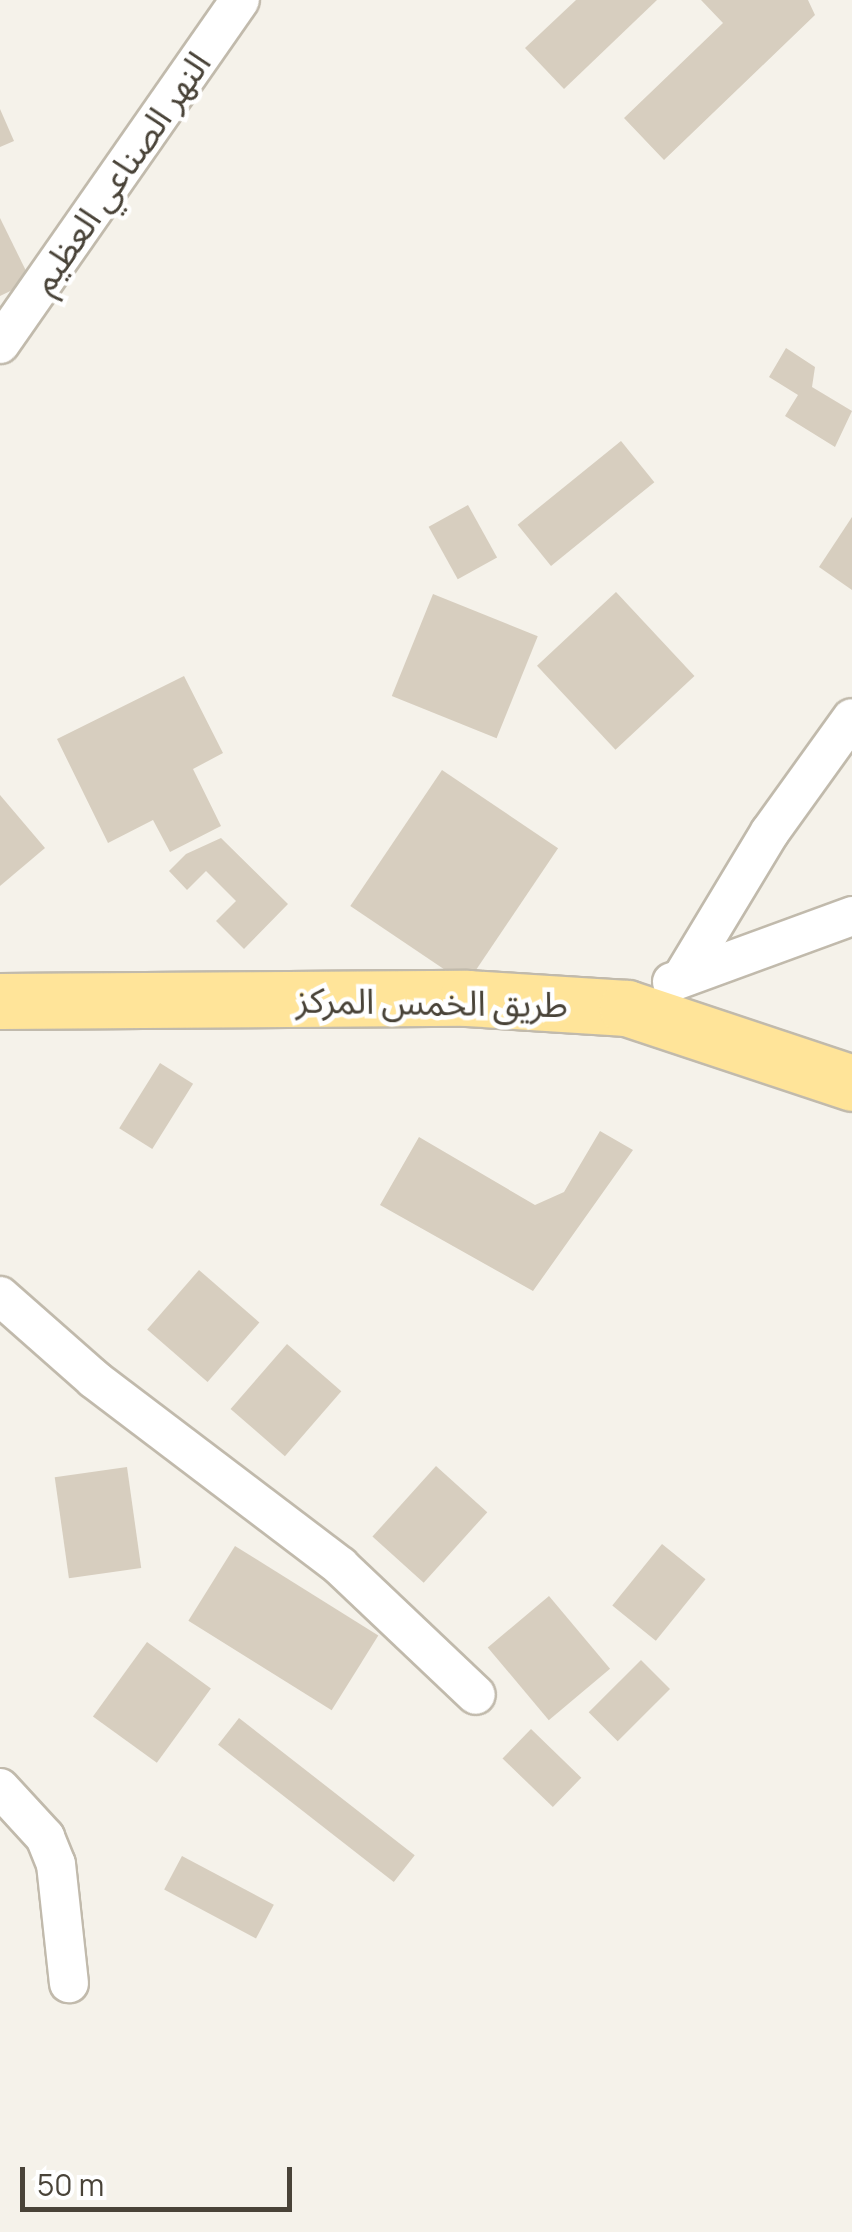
<!DOCTYPE html>
<html>
<head>
<meta charset="utf-8">
<style>
	body { margin:0 }
	#map { position:relative; width:852px; height:2232px; overflow:hidden; background:#f5f2ea; font-family:Manrope,"Noto Sans Arabic",sans-serif }
	div>[style] { position:absolute }
	[style*='--x'] { left:calc(var(--x)*1px); top:calc(var(--y)*1px); width:calc(var(--w)*1px); rotate:calc(var(--a)*1deg) }
	.building>* { inset:0; background:#d7cebf; transform-origin:0 0 }
	.roads { filter:drop-shadow(2px 0 #c1baac) drop-shadow(-2px 0 #c1baac) drop-shadow(0 2px #c1baac) drop-shadow(0 -2px #c1baac) }
	.street>* { height:38px; margin:-19px; padding:0 19px; transform-origin:19px; border-radius:19px; background:#fff }
	.primary>* { height:55px; margin:-27.5px; padding:0 27.5px; transform-origin:27.5px; border-radius:27.5px; background:#ffe499 }
	span { translate:-50% -50%; white-space:nowrap; text-align:center; line-height:1.15; -webkit-text-stroke:9px #fff; paint-order:stroke }
	.street-label { font-size:35px; color:#494338 }
	.scale { position:absolute; left:20px; top:2167px; width:272px; height:45px; box-sizing:border-box; border:5px solid #494338; border-top:0; padding-left:12px; font-size:30px; line-height:35px; white-space:nowrap; color:#494338; -webkit-text-stroke:8px #fff; paint-order:stroke }
</style>
</head>
<body>
<div id="map">
	<div class="building">
		<i style="clip-path:polygon(576px 0,657px 0,564px 89px,525px 48px)"></i>
		<i style="clip-path:polygon(701px 0,808px 0,815px 15px,664px 160px,624px 118px,723px 23px)"></i>
		<i style="clip-path:polygon(0 109px,14px 141px,0 147px)"></i>
		<i style="clip-path:polygon(0 218px,31px 281px,0 296px)"></i>
		<i style="clip-path:polygon(786px 348px,815px 367px,812px 387px,852px 411px,835px 447px,785px 416px,798px 395px,769px 377px)"></i>
		<i style="left:621px;top:441px;width:53px;height:133px;rotate:51deg"></i>
		<i style="left:468px;top:505px;width:60px;height:45px;rotate:61deg"></i>
		<i style="clip-path:polygon(852px 517px,852px 590px,819px 567px)"></i>
		<i style="left:616px;top:592px;width:115px;height:108px;rotate:47deg"></i>
		<i style="left:433px;top:594px;width:113px;height:110px;rotate:22deg"></i>
		<i style="clip-path:polygon(184px 676px,223px 753px,193px 769px,221px 826px,170px 852px,153px 820px,108px 843px,57px 739px)"></i>
		<i style="left:442px;top:770px;width:140px;height:164px;rotate:34deg"></i>
		<i style="clip-path:polygon(0 795px,45px 848px,0 886px)"></i>
		<i style="clip-path:polygon(221px 838px,288px 904px,244px 949px,216px 921px,236px 901px,206px 871px,187px 890px,169px 871px,186px 854px)"></i>
		<i style="left:160px;top:1063px;width:39px;height:77px;rotate:32deg"></i>
		<i style="clip-path:polygon(600px 1131px,633px 1150px,533px 1291px,380px 1205px,419px 1137px,535px 1205px,564px 1192px)"></i>
		<i style="left:199px;top:1270px;width:80px;height:79px;rotate:41deg"></i>
		<i style="left:287px;top:1344px;width:72px;height:86px;rotate:41deg"></i>
		<i style="left:436px;top:1466px;width:69px;height:95px;rotate:42deg"></i>
		<i style="left:127px;top:1467px;width:102px;height:73px;rotate:82deg"></i>
		<i style="left:662px;top:1544px;width:56px;height:79px;rotate:39deg"></i>
		<i style="left:235px;top:1546px;width:169px;height:88px;rotate:32deg"></i>
		<i style="left:549px;top:1596px;width:95px;height:80px;rotate:50deg"></i>
		<i style="left:147px;top:1642px;width:79px;height:92px;rotate:36deg"></i>
		<i style="left:641px;top:1660px;width:41px;height:74px;rotate:45deg"></i>
		<i style="left:239px;top:1718px;width:223px;height:34px;rotate:38deg"></i>
		<i style="left:531px;top:1729px;width:70px;height:41px;rotate:44deg"></i>
		<i style="left:182px;top:1856px;width:104px;height:38px;rotate:28deg"></i>
	</div>
	<div class="roads">
		<div class="street">
			<i style="--x:0;--y:344;--w:419;--a:-55.1"></i>
			<i style="--x:683;--y:976;--w:168;--a:-58.9"></i>
			<i style="--x:770;--y:832;--w:140;--a:-54.3"></i>
			<i style="--x:672;--y:982;--w:192;--a:-20.1"></i>
			<i style="--x:0;--y:1296;--w:125;--a:41.4"></i>
			<i style="--x:94;--y:1379;--w:309;--a:37.2"></i>
			<i style="--x:340;--y:1566;--w:187;--a:43.5"></i>
			<i style="--x:0;--y:1788;--w:67;--a:47.4"></i>
			<i style="--x:45;--y:1837;--w:29;--a:68"></i>
			<i style="--x:56;--y:1864;--w:120;--a:83.8"></i>
		</div>
		<div class="primary">
			<i style="--x:0;--y:1001;--w:467;--a:-0.4"></i>
			<i style="--x:467;--y:998;--w:160;--a:3.6"></i>
			<i style="--x:627;--y:1008;--w:237;--a:18.4"></i>
		</div>
	</div>
	<div class="street-label">
		<span style="left:120px;top:172px;rotate:-55deg">النهر الصناعي العظيم</span>
		<span style="left:432px;top:1002px;rotate:1deg">طريق الخمس المركز</span>
	</div>
	<div class="scale">50 m</div>
</div>
</body>
</html>
